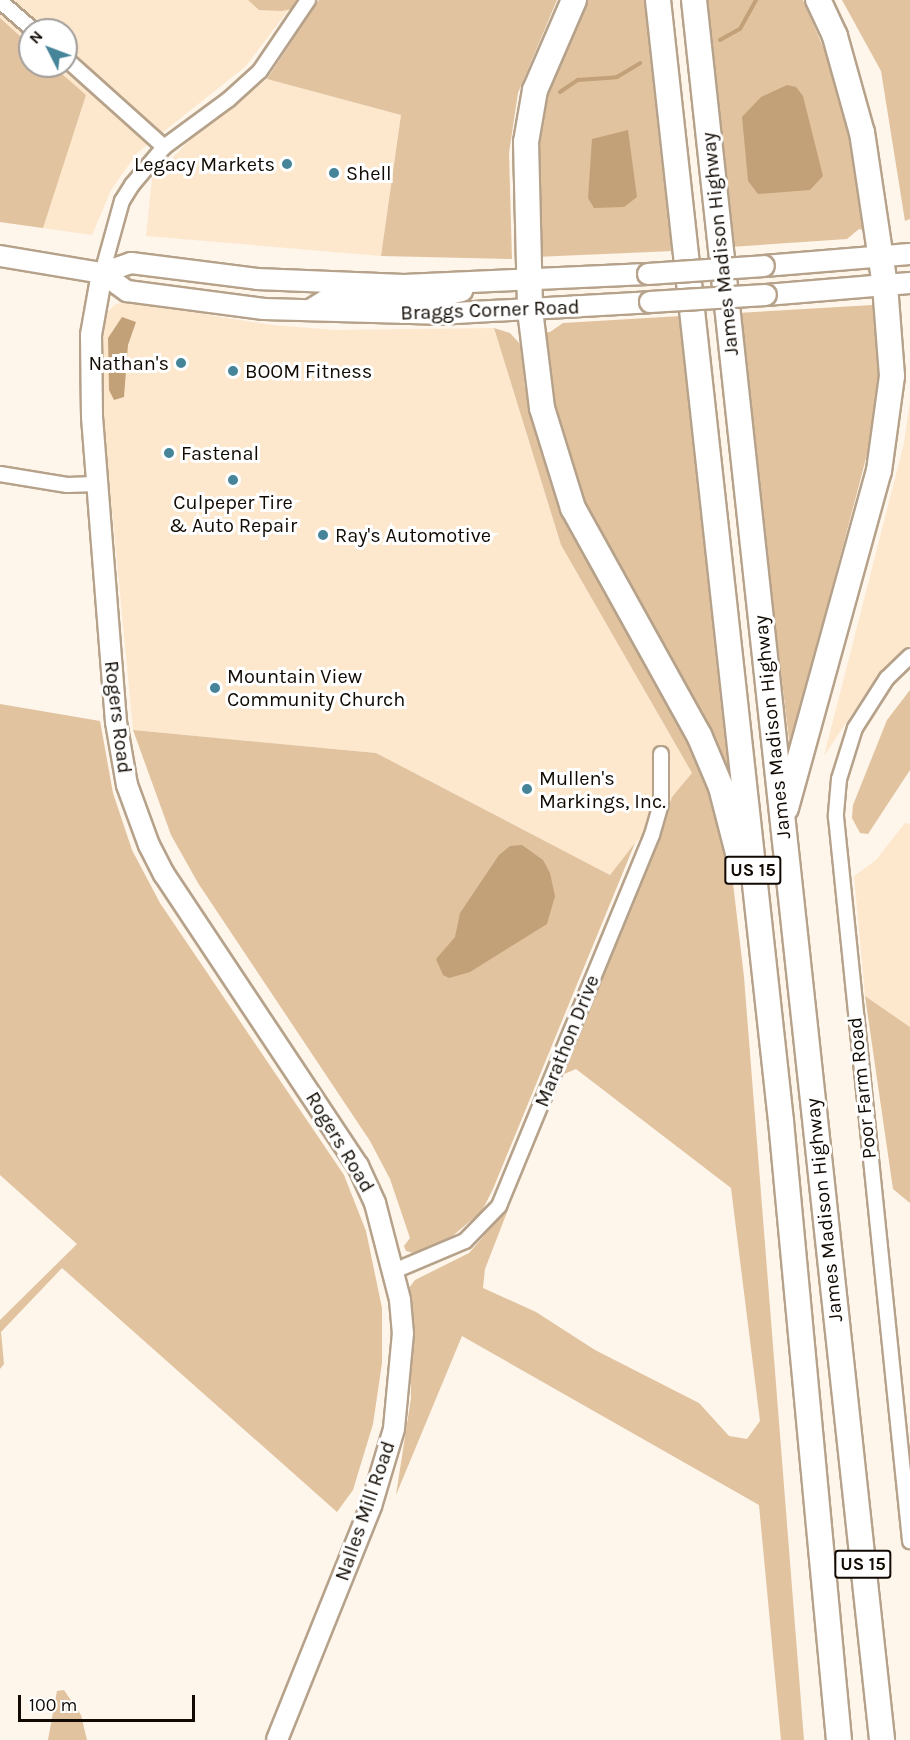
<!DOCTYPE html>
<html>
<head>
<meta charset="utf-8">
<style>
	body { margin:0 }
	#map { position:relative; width:910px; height:1740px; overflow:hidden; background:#fef5eb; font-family:Karla,sans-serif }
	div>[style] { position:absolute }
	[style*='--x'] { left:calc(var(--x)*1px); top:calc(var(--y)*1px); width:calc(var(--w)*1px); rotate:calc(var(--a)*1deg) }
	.built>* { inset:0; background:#fde8ce }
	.green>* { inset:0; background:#e1c39f }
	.water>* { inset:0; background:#c2a178 }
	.stream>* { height:4px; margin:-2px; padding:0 2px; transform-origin:2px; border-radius:2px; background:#c2a178 }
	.roads { filter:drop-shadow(2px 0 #b6a28a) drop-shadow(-2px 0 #b6a28a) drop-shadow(0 2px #b6a28a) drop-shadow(0 -2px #b6a28a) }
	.street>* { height:14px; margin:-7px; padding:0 7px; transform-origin:7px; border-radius:7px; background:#fff }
	.secondary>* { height:20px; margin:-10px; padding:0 10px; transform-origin:10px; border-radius:10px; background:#fff }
	.highway>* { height:24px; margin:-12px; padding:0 12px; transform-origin:12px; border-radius:12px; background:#fff }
	.bridges { filter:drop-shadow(2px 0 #b6a28a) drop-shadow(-2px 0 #b6a28a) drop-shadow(0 2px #b6a28a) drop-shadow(0 -2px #b6a28a) }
	.secondary-bridge>* { height:20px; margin:-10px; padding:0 10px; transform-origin:10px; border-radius:10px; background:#fff }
	.dots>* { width:16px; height:16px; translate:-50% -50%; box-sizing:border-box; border:3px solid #fff; border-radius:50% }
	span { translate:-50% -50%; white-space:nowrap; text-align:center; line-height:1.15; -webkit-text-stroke:6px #fff; paint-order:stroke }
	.shield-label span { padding:2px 4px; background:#fff; border:2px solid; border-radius:4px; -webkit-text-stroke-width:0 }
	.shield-label { font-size:18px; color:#110a03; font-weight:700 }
	.poi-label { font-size:20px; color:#110a03 }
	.right { translate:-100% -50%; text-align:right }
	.left { translate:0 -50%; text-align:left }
	.street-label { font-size:20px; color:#110a03 }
	.north { position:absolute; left:18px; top:18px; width:60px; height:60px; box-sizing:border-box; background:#fff; border:2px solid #a09d9a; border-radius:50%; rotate:312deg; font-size:16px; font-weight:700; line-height:24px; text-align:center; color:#110a03 }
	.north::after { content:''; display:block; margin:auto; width:21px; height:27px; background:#458499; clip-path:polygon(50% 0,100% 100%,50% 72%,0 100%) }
	.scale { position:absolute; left:18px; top:1695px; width:177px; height:27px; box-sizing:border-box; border:3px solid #110a03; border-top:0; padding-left:8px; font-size:18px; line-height:21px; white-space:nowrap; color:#110a03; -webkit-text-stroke:4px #fff; paint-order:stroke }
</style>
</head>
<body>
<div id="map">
	<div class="built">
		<i style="clip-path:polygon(evenodd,0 0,296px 0,246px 66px,137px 153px,111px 190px,92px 235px,0 222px,0 0,30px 30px,66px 30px,66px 66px,30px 66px,30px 30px)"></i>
		<i style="clip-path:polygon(267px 79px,401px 115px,381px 256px,146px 236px,152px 178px,190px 140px)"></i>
		<i style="clip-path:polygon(129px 302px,272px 325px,335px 330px,494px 328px,561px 545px,692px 773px,610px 875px,376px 753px,133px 730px,98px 362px,99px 334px,105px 314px,116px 304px)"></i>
		<i style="clip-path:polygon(910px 401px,910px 645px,868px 690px,824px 756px,904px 443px)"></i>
		<i style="clip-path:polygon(905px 823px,910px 824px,910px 1027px,865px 996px,854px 876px,876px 860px)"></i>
	</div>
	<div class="green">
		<i style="clip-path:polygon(248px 0,296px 0,292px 9px,282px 11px,259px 10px)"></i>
		<i style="clip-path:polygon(319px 0,557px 0,518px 93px,509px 153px,512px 259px,381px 256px,401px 115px,267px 79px)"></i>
		<i style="clip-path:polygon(583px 0,646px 0,673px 251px,535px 257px,531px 182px,544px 94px)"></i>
		<i style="clip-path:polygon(703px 0,803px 0,838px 82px,850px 127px,866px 231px,859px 229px,847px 239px,730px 247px)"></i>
		<i style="clip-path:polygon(842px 0,910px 0,910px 219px,905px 221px,881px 71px)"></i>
		<i style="clip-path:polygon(0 18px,30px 45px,30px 66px,53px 66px,86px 95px,43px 228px,0 222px)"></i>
		<i style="clip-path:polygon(873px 305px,880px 349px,879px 388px,870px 443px,790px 748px,738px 313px)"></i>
		<i style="clip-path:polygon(681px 316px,732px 796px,576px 494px,551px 411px,541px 332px,550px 332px,563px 323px)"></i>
		<i style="clip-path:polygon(494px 328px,510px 333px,521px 345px,525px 388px,567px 527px,697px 752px,710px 784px,731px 866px,744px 977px,804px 1740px,781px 1740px,759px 1505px,462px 1336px,396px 1495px,411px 1398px,409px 1288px,415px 1280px,469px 1253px,509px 1207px,485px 1269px,483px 1288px,536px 1312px,595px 1350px,699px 1403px,729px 1436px,747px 1439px,760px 1421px,731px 1188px,576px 1069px,562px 1075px,672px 797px,692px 773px,561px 545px)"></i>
		<i style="clip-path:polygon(910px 690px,910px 770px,868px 834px,860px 833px,852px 818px,853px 805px,887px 720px)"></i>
		<i style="clip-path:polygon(0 704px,100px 721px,113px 793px,132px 850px,160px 903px,344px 1175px,366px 1231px,382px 1308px,382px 1363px,373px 1424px,353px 1490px,337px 1512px,62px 1268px,1px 1332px,4px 1364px,0 1369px,0 1320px,77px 1244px,0 1175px)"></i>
		<i style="clip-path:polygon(133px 730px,376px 753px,610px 875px,635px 843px,493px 1189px,482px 1211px,449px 1239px,417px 1254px,406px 1251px,404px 1246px,410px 1238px,390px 1179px,370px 1141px,198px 883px,171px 835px)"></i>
		<i style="clip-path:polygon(865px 996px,910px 1027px,910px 1203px,893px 1189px)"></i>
		<i style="clip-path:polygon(64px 1690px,81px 1715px,87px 1740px,48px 1740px,57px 1691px)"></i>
	</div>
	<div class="water">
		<i style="clip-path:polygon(787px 85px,796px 87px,803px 96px,823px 176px,810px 190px,758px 194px,748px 181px,742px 117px,761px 97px)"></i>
		<i style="clip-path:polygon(628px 130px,637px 197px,624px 207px,594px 208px,588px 198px,592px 139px)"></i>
		<i style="clip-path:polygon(122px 317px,136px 322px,128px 345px,124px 397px,114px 400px,109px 390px,108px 338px)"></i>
		<i style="clip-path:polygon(522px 845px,543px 860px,550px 873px,555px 896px,547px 924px,470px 972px,449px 978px,443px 975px,436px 959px,455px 937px,460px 913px,499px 855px,510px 846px)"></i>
	</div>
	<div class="stream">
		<i style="--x:720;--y:40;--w:23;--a:-29"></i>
		<i style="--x:740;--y:29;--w:33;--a:-61"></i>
		<i style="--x:560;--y:92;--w:22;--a:-34"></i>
		<i style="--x:578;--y:80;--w:39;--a:-4"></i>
		<i style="--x:617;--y:77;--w:27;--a:-31"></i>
	</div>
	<div class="roads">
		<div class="street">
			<i style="--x:0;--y:1;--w:44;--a:41.3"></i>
			<i style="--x:66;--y:59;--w:132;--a:41.9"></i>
			<i style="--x:102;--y:273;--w:75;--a:-74.5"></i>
			<i style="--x:122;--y:201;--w:19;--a:-58"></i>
			<i style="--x:132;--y:185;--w:50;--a:-49.9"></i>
			<i style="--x:164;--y:147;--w:79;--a:-36.3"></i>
			<i style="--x:228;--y:100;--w:43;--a:-42.2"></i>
			<i style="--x:260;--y:71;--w:86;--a:-55.9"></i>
			<i style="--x:0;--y:474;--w:68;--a:9.3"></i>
			<i style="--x:67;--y:485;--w:29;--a:-2"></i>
			<i style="--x:910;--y:656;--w:32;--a:136"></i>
			<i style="--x:887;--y:678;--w:59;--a:122.6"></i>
			<i style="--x:855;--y:728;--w:53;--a:107.4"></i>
			<i style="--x:839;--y:779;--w:38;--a:95"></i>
			<i style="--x:836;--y:817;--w:728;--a:84.16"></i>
			<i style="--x:394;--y:1271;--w:77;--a:-22.9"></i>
			<i style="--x:465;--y:1241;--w:49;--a:-45.8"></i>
			<i style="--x:499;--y:1206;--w:401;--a:-67.6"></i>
			<i style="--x:652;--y:835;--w:32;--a:-74"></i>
			<i style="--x:661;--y:804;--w:50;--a:-90"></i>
		</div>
		<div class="secondary">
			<i style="--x:0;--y:256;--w:103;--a:9.5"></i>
			<i style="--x:102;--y:273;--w:31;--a:36"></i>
			<i style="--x:127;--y:291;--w:138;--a:7.5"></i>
			<i style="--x:264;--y:309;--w:174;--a:1.6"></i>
			<i style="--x:438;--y:314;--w:212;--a:-3.2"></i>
			<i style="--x:764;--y:266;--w:146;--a:-4.7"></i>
			<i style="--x:102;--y:273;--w:63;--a:100.1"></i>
			<i style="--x:91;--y:335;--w:82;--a:89.3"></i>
			<i style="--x:92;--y:417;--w:306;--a:85.5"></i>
			<i style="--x:116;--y:722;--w:64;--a:80.1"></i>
			<i style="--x:127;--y:785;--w:64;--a:69.9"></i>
			<i style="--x:149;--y:845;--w:33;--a:63"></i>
			<i style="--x:164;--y:874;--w:351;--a:56.4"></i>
			<i style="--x:358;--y:1166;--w:41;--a:65.3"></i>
			<i style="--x:375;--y:1203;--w:100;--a:75.5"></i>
			<i style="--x:400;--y:1300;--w:33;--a:85"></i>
			<i style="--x:403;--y:1333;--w:96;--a:95.4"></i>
			<i style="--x:394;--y:1429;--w:80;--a:106.6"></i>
			<i style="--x:371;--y:1506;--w:252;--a:111.9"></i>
			<i style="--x:102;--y:273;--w:31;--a:-19"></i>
			<i style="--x:131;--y:263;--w:127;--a:7.2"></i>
			<i style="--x:257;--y:279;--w:147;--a:2.3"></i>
			<i style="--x:404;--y:285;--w:244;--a:-2.6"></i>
			<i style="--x:766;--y:295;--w:144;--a:-4.8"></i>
			<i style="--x:310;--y:310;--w:19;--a:-32"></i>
			<i style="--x:326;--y:300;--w:101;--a:-0.6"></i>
			<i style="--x:427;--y:299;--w:36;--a:-13"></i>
		</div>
		<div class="highway">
			<i style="--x:574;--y:0;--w:98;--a:113.4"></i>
			<i style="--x:535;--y:90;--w:53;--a:99.8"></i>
			<i style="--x:526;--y:142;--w:168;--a:88.6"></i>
			<i style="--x:530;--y:310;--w:99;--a:83"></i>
			<i style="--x:542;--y:408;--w:105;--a:72.8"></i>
			<i style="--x:573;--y:508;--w:260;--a:61"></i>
			<i style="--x:699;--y:735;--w:56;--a:67.1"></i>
			<i style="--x:721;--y:787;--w:68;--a:75.6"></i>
			<i style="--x:658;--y:0;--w:1128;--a:83.74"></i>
			<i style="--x:781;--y:1121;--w:622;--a:84.65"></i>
			<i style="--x:694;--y:0;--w:1750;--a:83.83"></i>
			<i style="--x:786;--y:808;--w:350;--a:-74.6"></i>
			<i style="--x:879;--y:471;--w:96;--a:-82.2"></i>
			<i style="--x:892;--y:376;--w:90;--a:-94.4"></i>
			<i style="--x:885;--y:286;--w:155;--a:-98.5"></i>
			<i style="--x:862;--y:133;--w:101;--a:-105.6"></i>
			<i style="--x:835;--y:36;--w:40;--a:-115"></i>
		</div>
	</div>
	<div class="bridges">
		<div class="secondary-bridge">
			<i style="--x:648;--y:274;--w:116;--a:-3.9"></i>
			<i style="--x:650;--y:302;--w:116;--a:-3.5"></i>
		</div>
	</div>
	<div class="dots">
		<i style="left:287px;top:164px;background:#458499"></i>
		<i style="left:334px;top:173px;background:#458499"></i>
		<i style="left:181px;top:363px;background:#458499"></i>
		<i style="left:233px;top:371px;background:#458499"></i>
		<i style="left:169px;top:453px;background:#458499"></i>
		<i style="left:233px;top:480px;background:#458499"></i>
		<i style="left:323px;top:535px;background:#458499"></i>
		<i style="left:215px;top:688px;background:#458499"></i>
		<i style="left:527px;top:789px;background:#458499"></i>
	</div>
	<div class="shield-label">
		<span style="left:753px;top:870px">US 15</span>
		<span style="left:863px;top:1564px">US 15</span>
	</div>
	<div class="poi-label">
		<span class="right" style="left:275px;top:164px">Legacy Markets</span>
		<span class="left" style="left:346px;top:173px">Shell</span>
		<span class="right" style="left:169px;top:363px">Nathan's</span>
		<span class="left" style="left:245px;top:371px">BOOM Fitness</span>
		<span class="left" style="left:181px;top:453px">Fastenal</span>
		<span style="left:233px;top:514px">Culpeper Tire<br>&amp; Auto Repair</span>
		<span class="left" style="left:335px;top:535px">Ray's Automotive</span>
		<span class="left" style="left:227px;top:688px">Mountain View<br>Community Church</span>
		<span class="left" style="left:539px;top:790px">Mullen's<br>Markings, Inc.</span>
	</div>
	<div class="street-label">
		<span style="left:720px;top:244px;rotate:-96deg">James Madison Highway</span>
		<span style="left:490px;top:310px;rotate:-2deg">Braggs Corner Road</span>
		<span style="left:118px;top:717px;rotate:83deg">Rogers Road</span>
		<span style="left:772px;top:727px;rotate:-96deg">James Madison Highway</span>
		<span style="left:567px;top:1041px;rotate:-68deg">Marathon Drive</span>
		<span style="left:862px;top:1088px;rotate:-96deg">Poor Farm Road</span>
		<span style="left:340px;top:1142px;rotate:59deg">Rogers Road</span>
		<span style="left:824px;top:1210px;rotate:-96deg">James Madison Highway</span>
		<span style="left:365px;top:1511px;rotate:-71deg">Nalles Mill Road</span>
	</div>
	<div class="north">N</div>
	<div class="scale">100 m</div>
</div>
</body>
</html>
